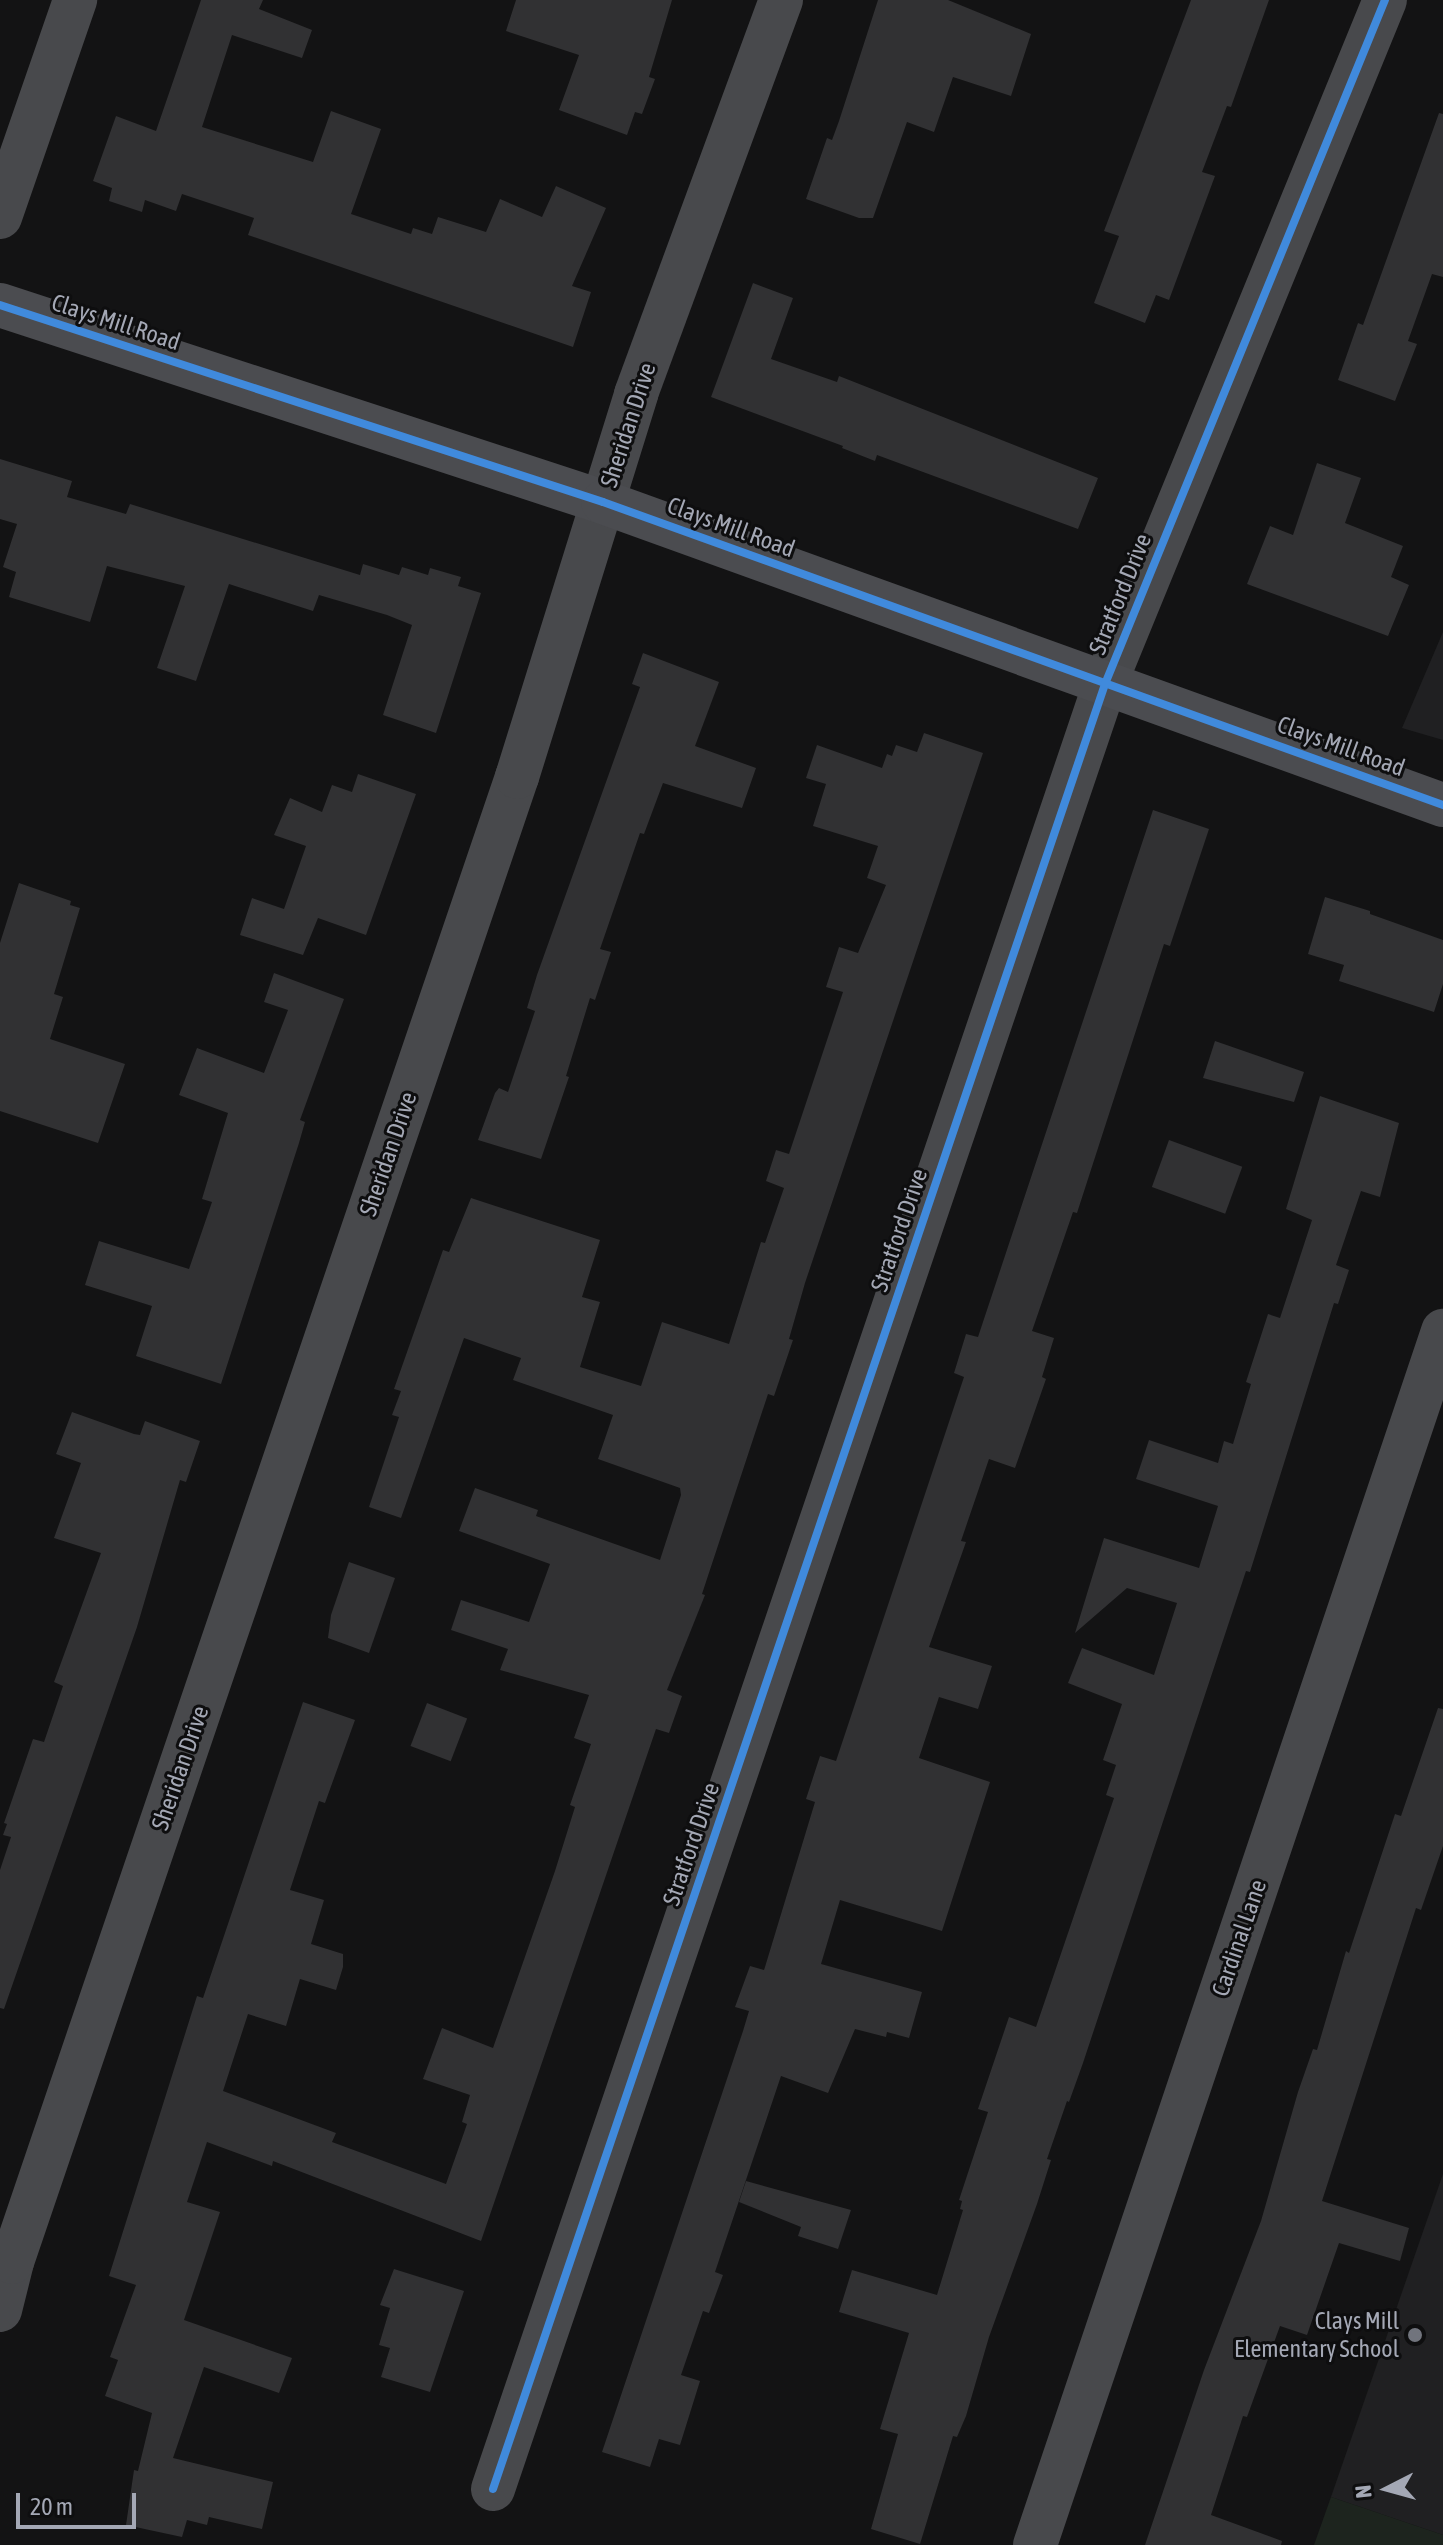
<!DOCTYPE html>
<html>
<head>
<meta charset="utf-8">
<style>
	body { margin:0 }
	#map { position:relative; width:1443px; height:2545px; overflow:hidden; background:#131314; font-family:"Asap Condensed",sans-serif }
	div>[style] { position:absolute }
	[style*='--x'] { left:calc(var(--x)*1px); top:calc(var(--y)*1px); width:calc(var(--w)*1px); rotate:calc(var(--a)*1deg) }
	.built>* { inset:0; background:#202022 }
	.green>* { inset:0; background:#1d241e }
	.building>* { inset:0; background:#313133; transform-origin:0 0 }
	.street>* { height:44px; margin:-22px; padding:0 22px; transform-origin:22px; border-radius:22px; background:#48494c }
	.secondary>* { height:44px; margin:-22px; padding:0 22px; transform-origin:22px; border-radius:22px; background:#4b4c50 }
	.cycleway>* { height:8px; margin:-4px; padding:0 4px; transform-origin:4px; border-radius:4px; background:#408adc }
	.dots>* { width:22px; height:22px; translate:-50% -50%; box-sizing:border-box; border:4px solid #0e0e0f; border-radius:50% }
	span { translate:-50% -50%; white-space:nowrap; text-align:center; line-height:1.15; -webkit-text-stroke:6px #0e0e0f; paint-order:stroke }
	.street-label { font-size:24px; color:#a4a8b5 }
	.poi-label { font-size:24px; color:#a4a8b5 }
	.right { translate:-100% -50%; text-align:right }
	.north { position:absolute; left:1347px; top:2449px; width:80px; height:80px; -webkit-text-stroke:6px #0e0e0f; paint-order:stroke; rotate:264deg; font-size:22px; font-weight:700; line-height:32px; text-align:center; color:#a4a8b5 }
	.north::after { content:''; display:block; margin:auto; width:28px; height:36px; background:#a4a8b5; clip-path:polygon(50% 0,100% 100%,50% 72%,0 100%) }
	.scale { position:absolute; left:16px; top:2493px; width:120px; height:36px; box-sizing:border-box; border:4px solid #a4a8b5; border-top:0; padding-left:10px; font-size:24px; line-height:28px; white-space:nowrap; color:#a4a8b5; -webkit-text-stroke:6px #0e0e0f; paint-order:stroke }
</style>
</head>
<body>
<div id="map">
	<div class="built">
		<i style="clip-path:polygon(1443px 632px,1443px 740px,1402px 728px)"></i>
		<i style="clip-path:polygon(1443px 2174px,1443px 2535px,1331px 2497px)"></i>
	</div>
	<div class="green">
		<i style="clip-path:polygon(1331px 2497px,1443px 2535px,1443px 2545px,1314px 2545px)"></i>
	</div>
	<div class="building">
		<i style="clip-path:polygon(201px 0,263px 0,259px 9px,312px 30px,302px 58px,232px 35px,202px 127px,313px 162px,331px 111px,381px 129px,351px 214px,411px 234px,413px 228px,432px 234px,438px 217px,486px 232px,500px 199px,542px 217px,556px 186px,606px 208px,572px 286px,591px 292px,573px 347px,248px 235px,254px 218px,182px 194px,176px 211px,145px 200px,142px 212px,109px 201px,112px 188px,93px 181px,116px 116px,156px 131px)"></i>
		<i style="clip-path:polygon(516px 0,672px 0,649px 77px,655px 79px,642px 114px,635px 112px,627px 135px,559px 110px,579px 55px,506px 31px)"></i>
		<i style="clip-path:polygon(878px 0,948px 0,1031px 34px,1011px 96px,953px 77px,934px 132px,907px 122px,873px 218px,859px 218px,806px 199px,827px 138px,832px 140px,839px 121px)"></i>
		<i style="clip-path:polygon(1191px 0,1269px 0,1231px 107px,1227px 106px,1202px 172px,1215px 176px,1169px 300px,1156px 295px,1145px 323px,1094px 303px,1119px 236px,1104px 231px)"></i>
		<i style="clip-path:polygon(1439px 113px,1443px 114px,1443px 277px,1432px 274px,1408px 341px,1417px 344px,1395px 401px,1338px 380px,1358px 323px,1363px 325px)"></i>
		<i style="clip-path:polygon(753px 283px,793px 298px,771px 359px,837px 382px,839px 376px,1098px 478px,1078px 529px,877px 455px,875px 461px,842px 448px,843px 446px,711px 397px)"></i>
		<i style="clip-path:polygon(0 459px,72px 481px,67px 497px,126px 514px,130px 504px,360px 575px,363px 564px,399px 575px,402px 567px,428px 575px,430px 568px,461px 577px,458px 586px,481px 593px,436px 733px,383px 715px,412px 625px,387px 615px,319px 595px,313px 611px,229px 584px,196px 681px,157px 668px,185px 586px,107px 566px,90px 622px,9px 597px,16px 572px,3px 567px,17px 524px,0 519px)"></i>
		<i style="clip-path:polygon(1317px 463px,1361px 478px,1345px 523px,1403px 546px,1391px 577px,1409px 585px,1388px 636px,1247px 584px,1270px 526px,1293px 535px)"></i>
		<i style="clip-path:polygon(643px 653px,719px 682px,695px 746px,756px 768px,742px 808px,663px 783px,644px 834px,640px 833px,600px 949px,611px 952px,595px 1000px,590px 998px,566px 1076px,569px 1077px,541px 1159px,478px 1140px,495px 1093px,499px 1088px,508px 1092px,535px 1011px,527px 1008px,537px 975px,640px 687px,632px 684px)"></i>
		<i style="clip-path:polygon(924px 733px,983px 753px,805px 1283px,789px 1339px,793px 1340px,774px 1396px,768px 1394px,702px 1594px,705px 1595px,667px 1690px,682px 1696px,669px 1733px,656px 1729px,481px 2241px,273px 2161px,272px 2166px,207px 2142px,187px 2202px,220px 2212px,184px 2320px,292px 2358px,279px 2393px,204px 2367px,173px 2458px,273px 2482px,262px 2529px,209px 2517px,207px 2525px,187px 2520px,182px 2537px,126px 2525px,134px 2470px,138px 2471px,152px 2413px,105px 2396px,118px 2360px,110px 2357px,136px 2285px,109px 2276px,197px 1996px,203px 1998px,303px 1702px,355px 1720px,325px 1803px,319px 1801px,290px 1890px,324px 1900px,311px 1944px,343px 1954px,343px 1967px,336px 1990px,300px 1979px,286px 2026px,248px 2014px,223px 2091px,336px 2133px,332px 2142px,446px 2184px,467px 2124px,462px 2122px,470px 2095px,423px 2079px,442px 2028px,493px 2048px,555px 1871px,575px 1807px,570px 1805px,591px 1744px,574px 1738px,589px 1695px,500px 1670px,508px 1649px,451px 1630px,461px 1600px,529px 1622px,550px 1564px,459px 1531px,475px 1488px,538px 1510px,536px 1516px,660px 1560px,681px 1495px,680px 1488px,598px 1459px,613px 1415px,513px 1380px,521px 1358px,464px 1338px,401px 1518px,369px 1507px,399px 1417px,392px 1415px,401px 1391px,394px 1389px,443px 1250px,449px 1252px,471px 1198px,600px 1240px,582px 1297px,600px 1302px,580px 1367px,641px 1386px,662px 1322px,729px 1344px,761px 1242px,765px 1243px,784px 1188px,766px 1181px,776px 1150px,789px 1154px,843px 992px,826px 987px,839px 947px,858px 953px,886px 885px,867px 878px,878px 846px,813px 826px,826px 784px,806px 778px,817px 745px,882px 768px,887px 754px,892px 756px,896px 745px,917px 752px)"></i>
		<i style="clip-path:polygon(358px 774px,416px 794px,366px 935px,318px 918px,303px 955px,240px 935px,252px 898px,284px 909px,306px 846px,274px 835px,290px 798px,322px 812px,332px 785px,352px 792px)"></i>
		<i style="clip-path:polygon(1153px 810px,1209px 829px,1170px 946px,1164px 944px,1077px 1213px,1073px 1212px,1032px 1331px,1054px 1338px,1042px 1377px,1046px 1379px,1015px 1468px,989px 1459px,961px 1541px,966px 1542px,929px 1647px,992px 1666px,978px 1709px,939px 1697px,919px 1758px,990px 1782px,942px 1931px,840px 1900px,821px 1964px,922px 1992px,909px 2038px,887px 2032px,886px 2037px,855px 2029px,828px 2093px,781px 2076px,715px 2272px,723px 2275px,709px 2313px,703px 2311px,681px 2375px,700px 2381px,680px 2445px,659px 2439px,650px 2467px,602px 2452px,743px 2031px,749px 2011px,735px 2007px,750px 1966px,764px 1970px,765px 1967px,815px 1802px,806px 1799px,820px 1756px,836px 1761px,964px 1377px,954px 1373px,966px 1334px,978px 1337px)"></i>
		<i style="clip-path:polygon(19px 883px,71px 901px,70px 905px,80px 908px,54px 994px,63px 997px,50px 1039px,125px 1064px,98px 1143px,0 1111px,0 943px)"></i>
		<i style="clip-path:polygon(1325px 897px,1370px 911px,1370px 914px,1443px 940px,1443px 984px,1434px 1012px,1339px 981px,1344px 965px,1308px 954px)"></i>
		<i style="clip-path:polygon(274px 973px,344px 999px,300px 1120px,305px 1122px,299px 1143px,221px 1384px,136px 1356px,152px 1306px,85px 1285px,99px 1241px,189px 1269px,212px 1202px,202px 1199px,228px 1113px,179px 1095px,197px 1048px,264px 1073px,288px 1010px,264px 1002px)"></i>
		<i style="clip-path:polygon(1215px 1041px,1304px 1072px,1294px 1102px,1203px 1078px)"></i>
		<i style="clip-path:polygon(1320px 1096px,1399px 1123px,1380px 1197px,1361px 1191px,1336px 1265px,1349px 1270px,1338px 1304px,1334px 1303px,1250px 1572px,1246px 1571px,1083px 2063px,1069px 2102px,1067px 2101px,1047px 2159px,1051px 2160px,1037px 2204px,989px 2337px,966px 2416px,957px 2437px,953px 2436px,920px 2544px,871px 2529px,898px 2434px,880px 2429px,909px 2333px,839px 2312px,852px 2270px,937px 2295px,963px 2210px,960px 2209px,962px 2201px,959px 2200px,988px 2112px,978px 2109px,1009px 2017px,1036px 2027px,1114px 1798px,1106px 1795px,1116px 1765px,1103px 1760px,1122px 1704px,1068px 1683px,1082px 1648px,1154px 1675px,1177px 1603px,1127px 1588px,1075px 1633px,1104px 1538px,1199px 1568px,1218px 1506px,1136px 1479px,1149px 1440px,1218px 1463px,1224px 1441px,1233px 1444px,1251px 1384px,1246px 1382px,1268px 1314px,1280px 1318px,1312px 1220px,1286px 1209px)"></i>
		<i style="left:1169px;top:1140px;width:78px;height:50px;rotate:20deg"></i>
		<i style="clip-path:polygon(72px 1412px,134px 1434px,140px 1435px,145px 1421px,200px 1441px,186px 1482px,180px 1480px,137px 1627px,4px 2009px,0 2008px,0 1870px,11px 1837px,3px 1835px,7px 1824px,4px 1823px,33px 1739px,44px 1742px,63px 1686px,54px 1682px,101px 1553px,54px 1538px,81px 1463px,56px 1454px)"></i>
		<i style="clip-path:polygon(349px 1562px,395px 1578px,369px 1653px,328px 1638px,331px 1615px)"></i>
		<i style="left:427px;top:1703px;width:43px;height:46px;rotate:21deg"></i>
		<i style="clip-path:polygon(1438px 1708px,1443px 1709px,1443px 1846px,1421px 1910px,1416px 1908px,1322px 2201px,1409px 2228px,1400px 2261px,1339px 2243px,1307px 2335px,1280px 2326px,1247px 2417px,1243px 2416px,1211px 2515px,1282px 2541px,1281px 2545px,1145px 2545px,1204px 2370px,1261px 2221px,1298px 2092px,1313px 2049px,1317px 2050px,1346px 1951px,1349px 1953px,1395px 1814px,1401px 1816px)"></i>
		<i style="clip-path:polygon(746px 2181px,851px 2210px,838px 2249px,798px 2236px,801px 2227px,739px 2202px)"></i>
		<i style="clip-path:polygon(394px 2269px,464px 2291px,430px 2392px,381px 2377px,390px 2348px,379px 2345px,390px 2308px,380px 2305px)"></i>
	</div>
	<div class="street">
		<i style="--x:0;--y:217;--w:230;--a:-70.9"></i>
		<i style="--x:0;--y:2310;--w:49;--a:-76"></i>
		<i style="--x:12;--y:2262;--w:1569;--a:-71.22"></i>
		<i style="--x:517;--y:777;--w:401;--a:-72.7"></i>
		<i style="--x:636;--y:394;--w:420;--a:-69.8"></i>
		<i style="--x:493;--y:2489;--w:1906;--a:-71.27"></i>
		<i style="--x:1105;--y:684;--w:739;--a:-67.74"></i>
		<i style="--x:1035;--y:2545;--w:1281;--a:-71.42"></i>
	</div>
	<div class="secondary">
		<i style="--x:0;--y:305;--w:634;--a:18.09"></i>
		<i style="--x:603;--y:502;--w:893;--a:19.84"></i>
	</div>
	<div class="cycleway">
		<i style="--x:0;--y:305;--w:634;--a:18.09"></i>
		<i style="--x:603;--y:502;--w:893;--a:19.84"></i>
		<i style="--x:493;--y:2489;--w:1906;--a:-71.27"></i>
		<i style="--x:1105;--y:684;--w:739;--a:-67.74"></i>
	</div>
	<div class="dots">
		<i style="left:1415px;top:2335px;background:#71747d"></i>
	</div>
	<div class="street-label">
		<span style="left:116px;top:322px;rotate:18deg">Clays Mill Road</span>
		<span style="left:628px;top:425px;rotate:-72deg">Sheridan Drive</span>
		<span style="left:731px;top:527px;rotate:20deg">Clays Mill Road</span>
		<span style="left:1120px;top:594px;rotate:-68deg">Stratford Drive</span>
		<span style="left:1341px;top:746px;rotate:20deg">Clays Mill Road</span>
		<span style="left:388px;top:1154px;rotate:-71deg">Sheridan Drive</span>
		<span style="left:899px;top:1230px;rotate:-71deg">Stratford Drive</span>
		<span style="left:180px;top:1768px;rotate:-71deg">Sheridan Drive</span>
		<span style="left:691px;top:1844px;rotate:-71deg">Stratford Drive</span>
		<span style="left:1239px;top:1938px;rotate:-71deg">Cardinal Lane</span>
	</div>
	<div class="poi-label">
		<span class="right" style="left:1399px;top:2335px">Clays Mill<br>Elementary School</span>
	</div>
	<div class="north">N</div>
	<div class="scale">20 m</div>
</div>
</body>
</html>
